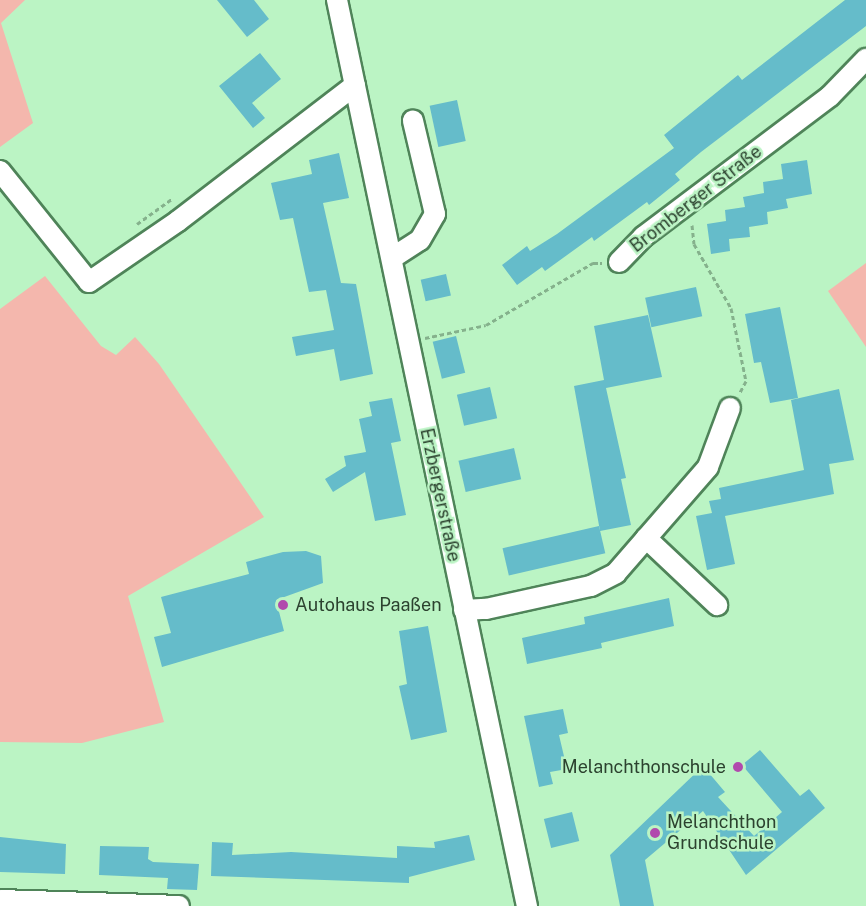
<!DOCTYPE html>
<html>
<head>
<meta charset="utf-8">
<style>
	body { margin:0 }
	#map { position:relative; width:866px; height:906px; overflow:hidden; background:#bbf4c4; font-family:"Public Sans",sans-serif }
	div>[style] { position:absolute }
	[style*='--x'] { left:calc(var(--x)*1px); top:calc(var(--y)*1px); width:calc(var(--w)*1px); rotate:calc(var(--a)*1deg) }
	.green>* { inset:0; background:#f4b7ad }
	.building>* { inset:0; background:#65bcca; transform-origin:0 0 }
	.path>* { height:3px; margin-top:-1.5px; transform-origin:0; background:repeating-linear-gradient(90deg,#85b18c 0 4.5px,transparent 0 7.5px) }
	.roads { filter:drop-shadow(2px 0 #4f8459) drop-shadow(-2px 0 #4f8459) drop-shadow(0 2px #4f8459) drop-shadow(0 -2px #4f8459) }
	.minor>* { height:20px; margin:-10px; padding:0 10px; transform-origin:10px; border-radius:10px; background:#fff }
	.dots>* { width:16px; height:16px; translate:-50% -50%; box-sizing:border-box; border:3px solid #bbf4c4; border-radius:50% }
	span { translate:-50% -50%; white-space:nowrap; text-align:center; line-height:1.15; -webkit-text-stroke:5px #bbf4c4; paint-order:stroke }
	.street-label { font-size:18px; color:#2c422f }
	.poi-label { font-size:18px; color:#2c422f }
	.left { translate:0 -50%; text-align:left }
	.right { translate:-100% -50%; text-align:right }
</style>
</head>
<body>
<div id="map">
	<div class="green">
		<i style="clip-path:polygon(0 0,25px 0,1px 23px,33px 123px,0 147px)"></i>
		<i style="clip-path:polygon(866px 263px,866px 347px,828px 291px)"></i>
		<i style="clip-path:polygon(45px 276px,101px 346px,116px 355px,135px 337px,159px 364px,264px 517px,128px 596px,164px 722px,82px 743px,0 742px,0 309px)"></i>
	</div>
	<div class="building">
		<i style="clip-path:polygon(217px 0,254px 0,269px 19px,247px 37px)"></i>
		<i style="clip-path:polygon(845px 0,866px 0,866px 26px,701px 152px,675px 174px,680px 180px,649px 205px,647px 202px,594px 241px,592px 237px,545px 271px,542px 267px,517px 285px,502px 265px,527px 246px,530px 251px,557px 234px,674px 148px,664px 135px,738px 75px,742px 80px)"></i>
		<i style="clip-path:polygon(260px 53px,281px 79px,252px 103px,265px 118px,253px 128px,219px 86px)"></i>
		<i style="left:457px;top:100px;width:42px;height:28px;rotate:78deg"></i>
		<i style="clip-path:polygon(339px 153px,349px 198px,323px 203px,341px 283px,356px 284px,373px 374px,340px 381px,334px 349px,296px 356px,292px 337px,334px 330px,326px 290px,309px 292px,293px 218px,280px 220px,271px 183px,312px 174px,309px 160px)"></i>
		<i style="clip-path:polygon(807px 160px,812px 194px,786px 199px,788px 208px,767px 212px,768px 224px,749px 227px,750px 237px,729px 239px,730px 251px,711px 254px,707px 224px,726px 221px,725px 210px,745px 207px,743px 197px,764px 193px,763px 182px,783px 179px,781px 164px)"></i>
		<i style="left:446px;top:274px;width:22px;height:26px;rotate:77deg"></i>
		<i style="left:696px;top:287px;width:30px;height:52px;rotate:78deg"></i>
		<i style="clip-path:polygon(780px 307px,798px 398px,770px 403px,761px 362px,754px 363px,745px 314px)"></i>
		<i style="clip-path:polygon(648px 315px,662px 377px,606px 388px,626px 478px,621px 479px,631px 525px,600px 531px,574px 386px,604px 380px,594px 326px)"></i>
		<i style="left:456px;top:336px;width:38px;height:24px;rotate:76deg"></i>
		<i style="left:490px;top:387px;width:32px;height:34px;rotate:77deg"></i>
		<i style="clip-path:polygon(839px 389px,854px 460px,829px 464px,834px 494px,725px 516px,735px 564px,707px 570px,696px 516px,712px 513px,709px 501px,721px 499px,719px 488px,804px 470px,791px 400px)"></i>
		<i style="clip-path:polygon(392px 398px,401px 441px,391px 443px,406px 515px,375px 521px,365px 472px,333px 492px,325px 479px,346px 466px,344px 456px,366px 452px,359px 419px,372px 416px,369px 402px)"></i>
		<i style="left:514px;top:448px;width:32px;height:57px;rotate:77deg"></i>
		<i style="left:599px;top:526px;width:28px;height:99px;rotate:77deg"></i>
		<i style="clip-path:polygon(306px 551px,321px 556px,323px 583px,276px 600px,284px 631px,162px 667px,154px 637px,171px 633px,161px 597px,249px 574px,246px 562px,283px 552px)"></i>
		<i style="clip-path:polygon(669px 598px,674px 626px,601px 643px,602px 648px,527px 664px,522px 638px,585px 624px,584px 617px)"></i>
		<i style="clip-path:polygon(428px 626px,447px 732px,411px 740px,399px 686px,407px 684px,399px 631px)"></i>
		<i style="clip-path:polygon(563px 709px,568px 733px,559px 735px,567px 769px,550px 772px,553px 784px,539px 787px,524px 716px)"></i>
		<i style="clip-path:polygon(760px 750px,800px 796px,809px 789px,825px 808px,746px 875px,703px 811px,645px 860px,654px 906px,620px 906px,610px 855px,703px 766px,725px 792px,718px 797px,754px 836px,782px 812px,742px 765px)"></i>
		<i style="left:572px;top:812px;width:30px;height:29px;rotate:76deg"></i>
		<i style="clip-path:polygon(469px 835px,475px 860px,409px 877px,409px 883px,211px 876px,212px 842px,233px 843px,232px 855px,291px 852px,397px 858px,397px 846px,435px 848px,434px 842px)"></i>
		<i style="clip-path:polygon(0 837px,66px 844px,65px 874px,0 872px)"></i>
		<i style="clip-path:polygon(100px 846px,149px 847px,148px 859px,153px 862px,199px 864px,197px 890px,167px 889px,168px 878px,99px 875px)"></i>
	</div>
	<div class="path">
		<i style="--x:137;--y:224;--w:44;--a:-35.8"></i>
		<i style="--x:692;--y:225;--w:19;--a:84"></i>
		<i style="--x:694;--y:244;--w:74;--a:60"></i>
		<i style="--x:731;--y:308;--w:75;--a:78.4"></i>
		<i style="--x:746;--y:381;--w:15;--a:118"></i>
		<i style="--x:425;--y:338;--w:62;--a:-12"></i>
		<i style="--x:486;--y:325;--w:124;--a:-30.1"></i>
		<i style="--x:593;--y:263;--w:9;--a:0"></i>
	</div>
	<div class="roads">
		<div class="minor">
			<i style="--x:337;--y:0;--w:926;--a:78.16"></i>
			<i style="--x:0;--y:171;--w:142;--a:51.3"></i>
			<i style="--x:89;--y:282;--w:108;--a:-34.4"></i>
			<i style="--x:178;--y:221;--w:223;--a:-37.5"></i>
			<i style="--x:392;--y:258;--w:33;--a:-33"></i>
			<i style="--x:420;--y:240;--w:30;--a:-60"></i>
			<i style="--x:435;--y:214;--w:96;--a:-103.3"></i>
			<i style="--x:619;--y:262;--w:35;--a:-46"></i>
			<i style="--x:643;--y:237;--w:234;--a:-37"></i>
			<i style="--x:830;--y:96;--w:52;--a:-45.8"></i>
			<i style="--x:646;--y:538;--w:98;--a:43.3"></i>
			<i style="--x:464;--y:610;--w:22;--a:-3"></i>
			<i style="--x:486;--y:609;--w:107;--a:-12.4"></i>
			<i style="--x:591;--y:586;--w:28;--a:-27"></i>
			<i style="--x:616;--y:573;--w:140;--a:-49"></i>
			<i style="--x:708;--y:467;--w:63;--a:-69.6"></i>
			<i style="--x:0;--y:900;--w:179;--a:1.9"></i>
		</div>
	</div>
	<div class="dots">
		<i style="left:283px;top:605px;background:#b14aad"></i>
		<i style="left:738px;top:767px;background:#b14aad"></i>
		<i style="left:655px;top:833px;background:#b14aad"></i>
	</div>
	<div class="street-label">
		<span style="left:696px;top:199px;rotate:-38deg">Bromberger Straße</span>
		<span style="left:440px;top:495px;rotate:78deg">Erzbergerstraße</span>
	</div>
	<div class="poi-label">
		<span class="left" style="left:295px;top:605px">Autohaus Paaßen</span>
		<span class="right" style="left:726px;top:767px">Melanchthonschule</span>
		<span class="left" style="left:667px;top:833px">Melanchthon<br>Grundschule</span>
	</div>
</div>
</body>
</html>
